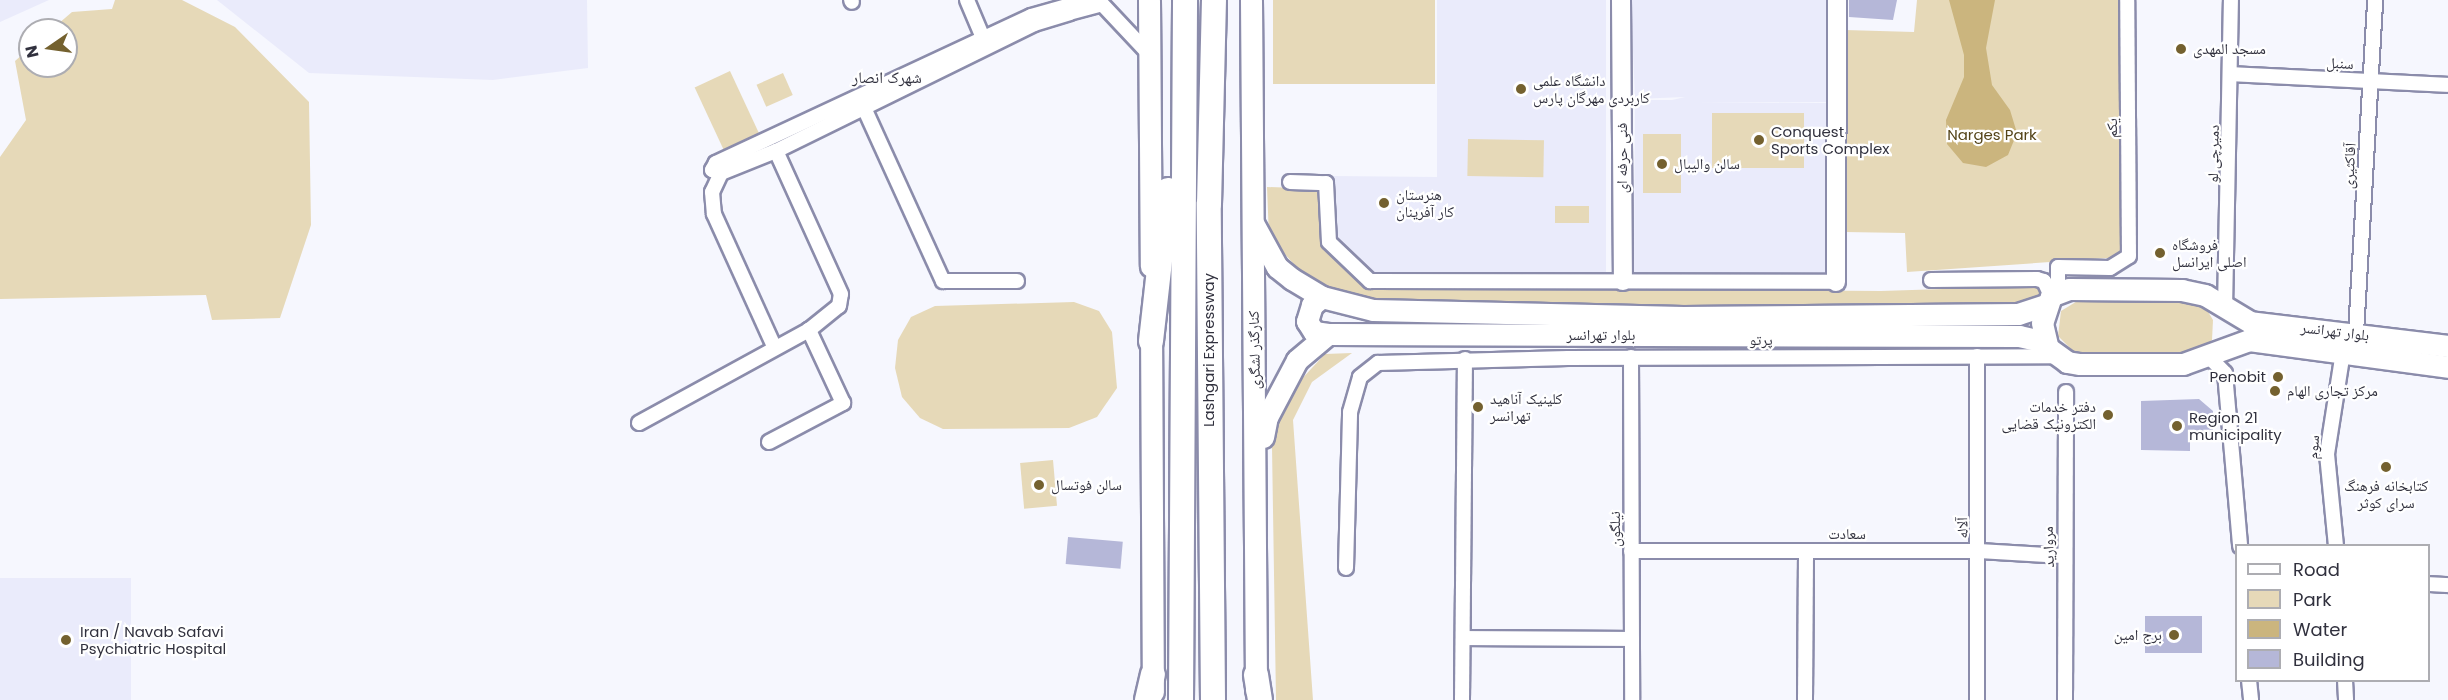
<!DOCTYPE html>
<html>
<head>
<meta charset="utf-8">
<style>
	body { margin:0 }
	#map { position:relative; width:2448px; height:700px; overflow:hidden; background:#f6f7fe; font-family:Poppins,"Noto Naskh Arabic",sans-serif }
	div>[style] { position:absolute }
	[style*='--x'] { left:calc(var(--x)*1px); top:calc(var(--y)*1px); width:calc(var(--w)*1px); rotate:calc(var(--a)*1deg) }
	.built>* { inset:0; background:#eaebfb; transform-origin:0 0 }
	.green>* { inset:0; background:#e6d9b8; transform-origin:0 0 }
	.water>* { inset:0; background:#cbb57e }
	.building>* { inset:0; background:#b5b7d8; transform-origin:0 0 }
	.roads { filter:drop-shadow(2px 0 #8b8cab) drop-shadow(-2px 0 #8b8cab) drop-shadow(0 2px #8b8cab) drop-shadow(0 -2px #8b8cab) }
	.street>* { height:14px; margin:-7px; padding:0 7px; transform-origin:7px; border-radius:7px; background:#fff }
	.secondary>* { height:18px; margin:-9px; padding:0 9px; transform-origin:9px; border-radius:9px; background:#fff }
	.primary>* { height:21px; margin:-10.5px; padding:0 10.5px; transform-origin:10.5px; border-radius:10.5px; background:#fff }
	.highway>* { height:24px; margin:-12px; padding:0 12px; transform-origin:12px; border-radius:12px; background:#fff }
	.dots>* { width:16px; height:16px; translate:-50% -50%; box-sizing:border-box; border:3px solid #fff; border-radius:50% }
	span { translate:-50% -50%; white-space:nowrap; text-align:center; line-height:1.15; -webkit-text-stroke:4.5px #fff; paint-order:stroke }
	.poi-label { font-size:15px; color:#31313e }
	.left { translate:0 -50%; text-align:left }
	.right { translate:-100% -50%; text-align:right }
	.street-label { font-size:15px; color:#31313e }
	.park-label { font-size:15px; color:#544419 }
	.neighbourhood-label { font-size:16px; color:#31313e }
	.legend { position:absolute; left:2235px; top:544px; width:195px; height:138px; box-sizing:border-box; background:#fff; border:2px solid #adadb2; margin:0; padding:8px 10px; list-style:none; font-size:18px; color:#31313e }
	.legend li { display:flex; align-items:center; gap:12px; height:30px }
	.legend b { width:30px; border:2px solid #adadb2 }
	.north { position:absolute; left:18px; top:18px; width:60px; height:60px; box-sizing:border-box; background:#fff; border:2px solid #adadb2; border-radius:50%; rotate:257deg; font-size:16px; font-weight:700; line-height:24px; text-align:center; color:#31313e }
	.north::after { content:''; display:block; margin:auto; width:21px; height:27px; background:#74612f; clip-path:polygon(50% 0,100% 100%,50% 72%,0 100%) }
</style>
</head>
<body>
<div id="map">
	<div class="built">
		<i style="clip-path:polygon(0 0,49px 0,0 22px)"></i>
		<i style="clip-path:polygon(217px 0,587px 0,588px 68px,493px 80px,309px 73px)"></i>
		<i style="clip-path:polygon(1437px 0,1606px 0,1606px 275px,1368px 272px,1331px 229px,1333px 176px,1437px 177px)"></i>
		<i style="clip-path:polygon(1631px 0,1827px 0,1828px 102px,1696px 103px,1828px 103px,1829px 275px,1634px 274px,1635px 100px,1672px 100px,1685px 97px,1635px 99px)"></i>
		<i style="left:131px;top:578px;width:122px;height:131px;rotate:90deg"></i>
	</div>
	<div class="green">
		<i style="clip-path:polygon(115px 0,182px 0,235px 27px,309px 102px,311px 225px,280px 318px,212px 320px,206px 295px,0 299px,0 157px,26px 120px,15px 61px,30px 48px,30px 66px,66px 66px,66px 30px,51px 30px,72px 12px,112px 9px)"></i>
		<i style="left:1273px;top:0;width:162px;height:84px"></i>
		<i style="clip-path:polygon(1917px 0,2119px 0,2122px 257px,1907px 272px,1905px 233px,1845px 232px,1845px 30px,1914px 32px)"></i>
		<i style="left:730px;top:71px;width:70px;height:39px;rotate:65deg"></i>
		<i style="left:783px;top:73px;width:24px;height:29px;rotate:66deg"></i>
		<i style="left:1712px;top:113px;width:92px;height:55px"></i>
		<i style="left:1681px;top:134px;width:59px;height:38px;rotate:90deg"></i>
		<i style="left:1468px;top:139px;width:76px;height:37px;rotate:1deg"></i>
		<i style="clip-path:polygon(1267px 187px,1324px 189px,1326px 245px,1357px 279px,1381px 287px,1881px 291px,2005px 287px,2039px 288px,2042px 293px,2023px 309px,1360px 305px,1303px 274px,1269px 237px)"></i>
		<i style="left:1555px;top:206px;width:34px;height:17px"></i>
		<i style="clip-path:polygon(2189px 299px,2204px 305px,2213px 320px,2212px 340px,2198px 354px,2077px 355px,2058px 336px,2061px 311px,2079px 300px)"></i>
		<i style="clip-path:polygon(1074px 302px,1099px 311px,1112px 332px,1117px 388px,1097px 417px,1069px 428px,943px 429px,920px 418px,902px 397px,895px 368px,898px 340px,911px 317px,935px 306px)"></i>
		<i style="clip-path:polygon(1352px 353px,1312px 382px,1293px 420px,1313px 700px,1276px 700px,1272px 447px,1283px 399px,1325px 354px)"></i>
		<i style="left:1053px;top:460px;width:46px;height:33px;rotate:85deg"></i>
	</div>
	<div class="water">
		<i style="clip-path:polygon(1949px 0,1995px 0,1986px 48px,1992px 85px,2010px 110px,2017px 133px,2008px 155px,1986px 167px,1963px 163px,1947px 144px,1946px 120px,1964px 77px,1964px 55px)"></i>
	</div>
	<div class="building">
		<i style="clip-path:polygon(1849px 0,1897px 0,1893px 20px,1849px 17px)"></i>
		<i style="clip-path:polygon(2199px 399px,2213px 411px,2213px 436px,2190px 437px,2190px 451px,2141px 450px,2141px 401px)"></i>
		<i style="left:1068px;top:537px;width:55px;height:27px;rotate:5deg"></i>
		<i style="left:2202px;top:616px;width:37px;height:57px;rotate:90deg"></i>
	</div>
	<div class="roads">
		<div class="street">
			<i style="--x:851;--y:0;--w:2;--a:63"></i>
			<i style="--x:967;--y:0;--w:49;--a:67.1"></i>
			<i style="--x:1088;--y:0;--w:59;--a:164.3"></i>
			<i style="--x:1031;--y:16;--w:348;--a:155"></i>
			<i style="--x:716;--y:163;--w:8;--a:120"></i>
			<i style="--x:712;--y:170;--w:9;--a:18"></i>
			<i style="--x:721;--y:173;--w:59;--a:-21.8"></i>
			<i style="--x:776;--y:151;--w:288;--a:-26.2"></i>
			<i style="--x:1034;--y:24;--w:37;--a:-17"></i>
			<i style="--x:1069;--y:13;--w:34;--a:-15"></i>
			<i style="--x:1102;--y:4;--w:69;--a:46.8"></i>
			<i style="--x:2231;--y:74;--w:217;--a:2.9"></i>
			<i style="--x:860;--y:99;--w:200;--a:65.5"></i>
			<i style="--x:943;--y:281;--w:74;--a:0"></i>
			<i style="--x:721;--y:173;--w:21;--a:115"></i>
			<i style="--x:712;--y:192;--w:22;--a:85"></i>
			<i style="--x:714;--y:214;--w:145;--a:65.6"></i>
			<i style="--x:1290;--y:182;--w:36;--a:2"></i>
			<i style="--x:1326;--y:183;--w:59;--a:87.1"></i>
			<i style="--x:1329;--y:242;--w:57;--a:43.6"></i>
			<i style="--x:1370;--y:281;--w:466;--a:0.1"></i>
			<i style="--x:1931;--y:280;--w:106;--a:-0.5"></i>
			<i style="--x:2037;--y:279;--w:7;--a:16"></i>
			<i style="--x:2044;--y:281;--w:17;--a:65"></i>
			<i style="--x:2058;--y:292;--w:25;--a:-90"></i>
			<i style="--x:2058;--y:267;--w:52;--a:1.1"></i>
			<i style="--x:2110;--y:268;--w:22;--a:-32"></i>
			<i style="--x:2129;--y:256;--w:256;--a:-90.4"></i>
			<i style="--x:2225;--y:309;--w:309;--a:-88.9"></i>
			<i style="--x:2356;--y:333;--w:334;--a:-86.7"></i>
			<i style="--x:1631;--y:357;--w:343;--a:89.8"></i>
			<i style="--x:2210;--y:358;--w:21;--a:45"></i>
			<i style="--x:2225;--y:373;--w:174;--a:85"></i>
			<i style="--x:639;--y:423;--w:194;--a:-28.7"></i>
			<i style="--x:809;--y:330;--w:38;--a:-39"></i>
			<i style="--x:839;--y:306;--w:12;--a:-81"></i>
			<i style="--x:841;--y:294;--w:157;--a:-114.4"></i>
			<i style="--x:769;--y:442;--w:84;--a:-27.8"></i>
			<i style="--x:843;--y:403;--w:81;--a:-115"></i>
			<i style="--x:2336;--y:546;--w:92;--a:-95.6"></i>
			<i style="--x:2327;--y:454;--w:103;--a:-81.1"></i>
			<i style="--x:1631;--y:551;--w:348;--a:0"></i>
			<i style="--x:1979;--y:551;--w:84;--a:3.4"></i>
			<i style="--x:1346;--y:568;--w:156;--a:-88.5"></i>
			<i style="--x:1350;--y:412;--w:36;--a:-74"></i>
			<i style="--x:1360;--y:377;--w:23;--a:-38"></i>
			<i style="--x:1378;--y:363;--w:190;--a:-1.5"></i>
			<i style="--x:1568;--y:358;--w:488;--a:-0.2"></i>
			<i style="--x:2428;--y:584;--w:20;--a:3"></i>
			<i style="--x:1463;--y:638;--w:169;--a:0.3"></i>
			<i style="--x:2249;--y:680;--w:20;--a:84"></i>
			<i style="--x:2345;--y:680;--w:20;--a:87"></i>
			<i style="--x:1462;--y:700;--w:341;--a:-89.5"></i>
			<i style="--x:1805;--y:700;--w:149;--a:-89.6"></i>
			<i style="--x:1977;--y:700;--w:344;--a:-90"></i>
			<i style="--x:2065;--y:700;--w:308;--a:-89.8"></i>
		</div>
		<div class="secondary">
			<i style="--x:1621;--y:0;--w:281;--a:89.6"></i>
			<i style="--x:1836;--y:282;--w:282;--a:-89.8"></i>
		</div>
		<div class="primary">
			<i style="--x:1149;--y:0;--w:266;--a:89.6"></i>
			<i style="--x:1251;--y:0;--w:690;--a:89.58"></i>
			<i style="--x:1253;--y:223;--w:50;--a:61.4"></i>
			<i style="--x:1277;--y:267;--w:19;--a:39"></i>
			<i style="--x:1292;--y:279;--w:35;--a:31"></i>
			<i style="--x:1322;--y:297;--w:53;--a:14.3"></i>
			<i style="--x:1373;--y:310;--w:310;--a:1.3"></i>
			<i style="--x:1683;--y:317;--w:335;--a:-0.5"></i>
			<i style="--x:2018;--y:314;--w:28;--a:-18"></i>
			<i style="--x:1322;--y:297;--w:13;--a:141"></i>
			<i style="--x:1312;--y:305;--w:17;--a:107"></i>
			<i style="--x:1307;--y:321;--w:13;--a:58"></i>
			<i style="--x:1314;--y:332;--w:14;--a:8"></i>
			<i style="--x:1328;--y:334;--w:691;--a:0.17"></i>
			<i style="--x:2019;--y:336;--w:26;--a:13"></i>
			<i style="--x:1151;--y:325;--w:367;--a:89.7"></i>
			<i style="--x:2448;--y:346;--w:199;--a:-173.1"></i>
			<i style="--x:2250;--y:322;--w:52;--a:-149"></i>
			<i style="--x:2205;--y:295;--w:24;--a:-168"></i>
			<i style="--x:2182;--y:290;--w:113;--a:-179.5"></i>
			<i style="--x:2069;--y:289;--w:19;--a:159"></i>
			<i style="--x:2051;--y:296;--w:28;--a:108"></i>
			<i style="--x:2042;--y:323;--w:26;--a:77"></i>
			<i style="--x:2048;--y:348;--w:24;--a:36"></i>
			<i style="--x:2067;--y:362;--w:13;--a:9"></i>
			<i style="--x:2080;--y:364;--w:103;--a:0"></i>
			<i style="--x:2183;--y:364;--w:70;--a:-20"></i>
			<i style="--x:2249;--y:340;--w:201;--a:7.7"></i>
			<i style="--x:1263;--y:437;--w:20;--a:-79"></i>
			<i style="--x:1267;--y:417;--w:64;--a:-62.2"></i>
			<i style="--x:1297;--y:360;--w:40;--a:-40"></i>
		</div>
		<div class="highway">
			<i style="--x:1151;--y:341;--w:152;--a:-83.6"></i>
			<i style="--x:1256;--y:675;--w:25;--a:81"></i>
			<i style="--x:1147;--y:700;--w:26;--a:-77"></i>
			<i style="--x:1181;--y:700;--w:700;--a:-89.67"></i>
			<i style="--x:1213;--y:700;--w:496;--a:-90.5"></i>
			<i style="--x:1209;--y:204;--w:204;--a:-88.6"></i>
		</div>
	</div>
	<div class="dots">
		<i style="left:2181px;top:49px;background:#74612f"></i>
		<i style="left:1521px;top:89px;background:#74612f"></i>
		<i style="left:1759px;top:140px;background:#74612f"></i>
		<i style="left:1662px;top:164px;background:#74612f"></i>
		<i style="left:1384px;top:203px;background:#74612f"></i>
		<i style="left:2160px;top:253px;background:#74612f"></i>
		<i style="left:2278px;top:377px;background:#74612f"></i>
		<i style="left:2275px;top:391px;background:#74612f"></i>
		<i style="left:1478px;top:407px;background:#74612f"></i>
		<i style="left:2108px;top:415px;background:#74612f"></i>
		<i style="left:2177px;top:426px;background:#74612f"></i>
		<i style="left:2386px;top:467px;background:#74612f"></i>
		<i style="left:1039px;top:485px;background:#74612f"></i>
		<i style="left:2174px;top:635px;background:#74612f"></i>
		<i style="left:66px;top:640px;background:#74612f"></i>
	</div>
	<div class="poi-label">
		<span class="left" style="left:2193px;top:49px">مسجد المهدی</span>
		<span class="left" style="left:1533px;top:89px">دانشگاه علمی<br>کاربردی مهرگان پارس</span>
		<span class="left" style="left:1771px;top:140px">Conquest<br>Sports Complex</span>
		<span class="left" style="left:1674px;top:164px">سالن والیبال</span>
		<span class="left" style="left:1396px;top:203px">هنرستان<br>کار آفرینان</span>
		<span class="left" style="left:2172px;top:253px">فروشگاه<br>اصلی ایرانسل</span>
		<span class="right" style="left:2266px;top:377px">Penobit</span>
		<span class="left" style="left:2287px;top:391px">مرکز تجاری الهام</span>
		<span class="left" style="left:1490px;top:407px">کلینیک آناهید<br>تهرانسر</span>
		<span class="right" style="left:2096px;top:415px">دفتر خدمات<br>الکترونیک قضایی</span>
		<span class="left" style="left:2189px;top:426px">Region 21<br>municipality</span>
		<span class="left" style="left:1051px;top:485px">سالن فوتسال</span>
		<span style="left:2386px;top:494px">کتابخانه فرهنگ<br>سرای کوثر</span>
		<span class="left" style="left:80px;top:640px">Iran / Navab Safavi<br>Psychiatric Hospital</span>
		<span class="right" style="left:2162px;top:635px">برج امین</span>
	</div>
	<div class="street-label">
		<span style="left:2340px;top:63px;rotate:3deg">سنبل</span>
		<span style="left:2112px;top:128px;rotate:-90deg">یکم</span>
		<span style="left:2213px;top:154px;rotate:-89deg">دمیرچی لو</span>
		<span style="left:1622px;top:158px;rotate:-90deg">فنی حرفه ای</span>
		<span style="left:2349px;top:166px;rotate:-87deg">آقاکثیری</span>
		<span style="left:2335px;top:331px;rotate:7deg">بلوار تهرانسر</span>
		<span style="left:1601px;top:335px">بلوار تهرانسر</span>
		<span style="left:1761px;top:340px">پرتو</span>
		<span style="left:1209px;top:350px;rotate:-90deg">Lashgari Expressway</span>
		<span style="left:1254px;top:350px;rotate:-91deg">کنارگذر لشگری</span>
		<span style="left:2313px;top:447px;rotate:-86deg">سوم</span>
		<span style="left:1962px;top:528px;rotate:-91deg">آلاله</span>
		<span style="left:1615px;top:529px;rotate:-90deg">نیلگون</span>
		<span style="left:1847px;top:534px">سعادت</span>
		<span style="left:2048px;top:547px;rotate:-92deg">مروارید</span>
	</div>
	<div class="park-label">
		<span style="left:1992px;top:135px">Narges Park</span>
	</div>
	<div class="neighbourhood-label">
		<span style="left:887px;top:78px">شهرک انصار</span>
	</div>
	<ul class="legend">
	<li><b style="height:8px;background:#fff"></b>Road</li>
	<li><b style="height:16px;background:#e6d9b8"></b>Park</li>
	<li><b style="height:16px;background:#cbb57e"></b>Water</li>
	<li><b style="height:16px;background:#b5b7d8"></b>Building</li>
	</ul>
	<div class="north">N</div>
</div>
</body>
</html>
